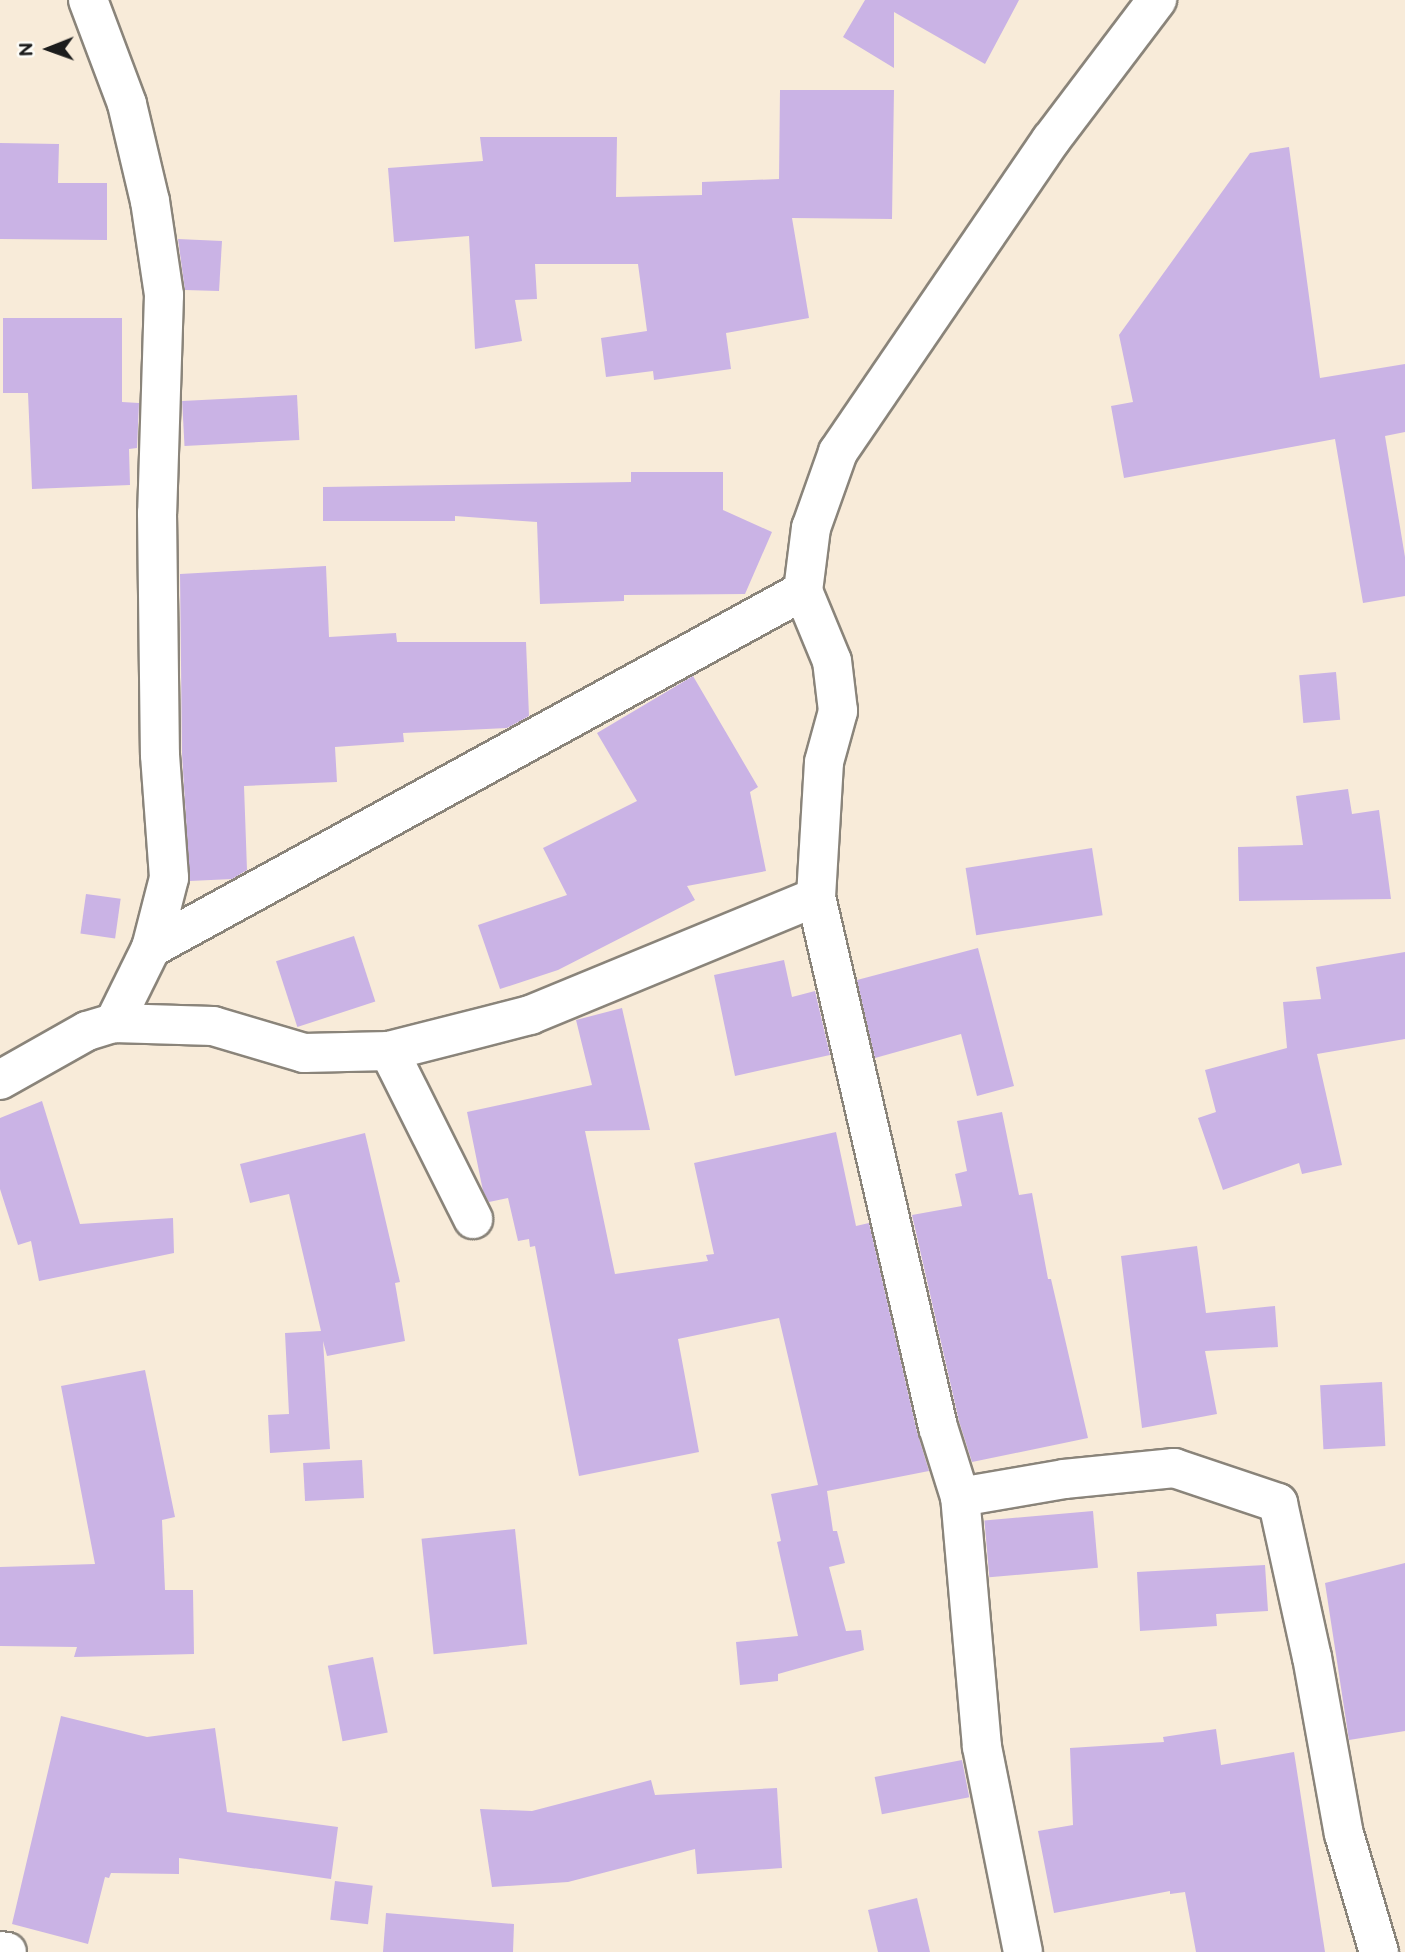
<!DOCTYPE html>
<html>
<head>
<meta charset="utf-8">
<style>
	body { margin:0 }
	#map { position:relative; width:1405px; height:1952px; overflow:hidden; background:#f8ebd9; font-family:"Balsamiq Sans",sans-serif }
	div>[style] { position:absolute }
	[style*='--x'] { left:calc(var(--x)*1px); top:calc(var(--y)*1px); width:calc(var(--w)*1px); rotate:calc(var(--a)*1deg) }
	.building>* { inset:0; background:#cab3e5; transform-origin:0 0 }
	.roads { filter:drop-shadow(2px 0 #8a847a) drop-shadow(-2px 0 #8a847a) drop-shadow(0 2px #8a847a) drop-shadow(0 -2px #8a847a) }
	.minor>* { height:38px; margin:-19px; padding:0 19px; transform-origin:19px; border-radius:19px; background:#fff }
	span { translate:-50% -50%; white-space:nowrap; text-align:center; line-height:1.15; -webkit-text-stroke:5px #fdfcf7; paint-order:stroke }
	.north { position:absolute; left:14px; top:14px; width:70px; height:70px; -webkit-text-stroke:5px #fdfcf7; paint-order:stroke; rotate:269deg; font-size:19px; font-weight:700; line-height:28px; text-align:center; color:#1c1c1c }
	.north::after { content:''; display:block; margin:auto; width:24px; height:32px; background:#1c1c1c; clip-path:polygon(50% 0,100% 100%,50% 72%,0 100%) }
</style>
</head>
<body>
<div id="map">
	<div class="building">
		<i style="clip-path:polygon(865px 0,1019px 0,985px 64px,894px 12px,894px 68px,843px 37px)"></i>
		<i style="clip-path:polygon(780px 90px,894px 90px,892px 219px,792px 218px,809px 318px,726px 333px,731px 369px,654px 380px,653px 371px,606px 377px,601px 338px,647px 331px,638px 264px,535px 264px,537px 299px,515px 300px,522px 341px,475px 349px,469px 236px,394px 242px,388px 168px,483px 161px,480px 137px,617px 137px,616px 197px,702px 195px,702px 182px,779px 179px)"></i>
		<i style="clip-path:polygon(0 143px,59px 144px,58px 183px,107px 183px,107px 240px,0 239px)"></i>
		<i style="clip-path:polygon(1289px 147px,1320px 378px,1405px 364px,1405px 432px,1385px 436px,1405px 557px,1405px 596px,1363px 603px,1335px 439px,1124px 478px,1111px 406px,1133px 402px,1119px 335px,1250px 153px)"></i>
		<i style="clip-path:polygon(178px 239px,222px 241px,219px 291px,185px 290px)"></i>
		<i style="clip-path:polygon(3px 318px,122px 318px,122px 402px,139px 403px,137px 448px,129px 449px,130px 485px,32px 489px,28px 393px,3px 393px)"></i>
		<i style="left:297px;top:395px;width:45px;height:115px;rotate:87deg"></i>
		<i style="clip-path:polygon(631px 472px,723px 472px,723px 510px,772px 532px,745px 594px,624px 595px,624px 601px,540px 604px,537px 522px,455px 516px,455px 521px,323px 521px,323px 487px,631px 482px)"></i>
		<i style="clip-path:polygon(326px 566px,329px 637px,396px 633px,397px 642px,526px 642px,529px 716px,507px 728px,403px 733px,404px 742px,335px 747px,337px 782px,244px 786px,247px 870px,232px 879px,190px 881px,182px 754px,180px 574px)"></i>
		<i style="left:1336px;top:672px;width:48px;height:37px;rotate:85deg"></i>
		<i style="clip-path:polygon(693px 676px,758px 787px,750px 792px,766px 871px,687px 886px,695px 900px,558px 970px,500px 989px,478px 925px,567px 895px,543px 848px,637px 801px,597px 733px)"></i>
		<i style="clip-path:polygon(1348px 789px,1352px 814px,1379px 810px,1391px 899px,1239px 901px,1238px 847px,1303px 845px,1296px 796px)"></i>
		<i style="left:1092px;top:848px;width:68px;height:128px;rotate:81deg"></i>
		<i style="left:86px;top:894px;width:35px;height:40px;rotate:8deg"></i>
		<i style="left:354px;top:936px;width:69px;height:82px;rotate:72deg"></i>
		<i style="clip-path:polygon(978px 948px,1014px 1086px,977px 1096px,961px 1034px,875px 1058px,857px 980px)"></i>
		<i style="clip-path:polygon(1405px 952px,1405px 1039px,1317px 1054px,1342px 1165px,1302px 1174px,1299px 1163px,1223px 1190px,1198px 1118px,1216px 1112px,1205px 1070px,1287px 1048px,1283px 1002px,1321px 999px,1316px 967px)"></i>
		<i style="clip-path:polygon(784px 960px,792px 997px,815px 991px,830px 1055px,735px 1076px,714px 975px)"></i>
		<i style="clip-path:polygon(622px 1008px,650px 1130px,585px 1131px,615px 1274px,708px 1261px,706px 1255px,714px 1254px,694px 1163px,836px 1132px,856px 1226px,869px 1223px,917px 1432px,929px 1471px,827px 1491px,833px 1531px,837px 1531px,845px 1563px,829px 1567px,846px 1631px,861px 1630px,864px 1650px,778px 1674px,778px 1681px,740px 1685px,736px 1642px,798px 1636px,777px 1542px,781px 1541px,771px 1494px,818px 1485px,779px 1318px,678px 1339px,699px 1452px,579px 1476px,535px 1246px,530px 1247px,529px 1239px,518px 1241px,508px 1198px,489px 1202px,483px 1191px,467px 1112px,592px 1085px,576px 1020px)"></i>
		<i style="clip-path:polygon(42px 1101px,80px 1224px,173px 1218px,174px 1253px,39px 1281px,31px 1241px,18px 1245px,0 1189px,0 1118px)"></i>
		<i style="clip-path:polygon(1002px 1112px,1019px 1195px,1032px 1193px,1048px 1279px,1051px 1279px,1088px 1438px,972px 1462px,959px 1421px,912px 1215px,962px 1206px,955px 1174px,967px 1171px,957px 1121px)"></i>
		<i style="clip-path:polygon(365px 1133px,400px 1282px,395px 1283px,405px 1341px,327px 1356px,323px 1341px,330px 1449px,270px 1453px,268px 1415px,289px 1414px,285px 1333px,321px 1331px,289px 1194px,250px 1203px,240px 1164px)"></i>
		<i style="clip-path:polygon(1197px 1246px,1206px 1313px,1275px 1306px,1278px 1347px,1205px 1351px,1217px 1414px,1142px 1428px,1121px 1256px)"></i>
		<i style="clip-path:polygon(145px 1370px,175px 1517px,162px 1520px,165px 1590px,193px 1590px,194px 1654px,74px 1657px,77px 1647px,0 1646px,0 1567px,95px 1564px,61px 1386px)"></i>
		<i style="left:1382px;top:1382px;width:64px;height:62px;rotate:87deg"></i>
		<i style="left:362px;top:1460px;width:38px;height:59px;rotate:87deg"></i>
		<i style="left:1093px;top:1511px;width:57px;height:109px;rotate:85deg"></i>
		<i style="left:515px;top:1529px;width:116px;height:94px;rotate:84deg"></i>
		<i style="clip-path:polygon(1405px 1563px,1405px 1731px,1349px 1740px,1325px 1583px)"></i>
		<i style="clip-path:polygon(1265px 1565px,1268px 1611px,1216px 1614px,1217px 1626px,1140px 1631px,1137px 1572px)"></i>
		<i style="left:373px;top:1657px;width:77px;height:46px;rotate:79deg"></i>
		<i style="clip-path:polygon(61px 1716px,147px 1737px,215px 1728px,227px 1812px,338px 1827px,331px 1879px,179px 1858px,179px 1874px,111px 1873px,109px 1878px,105px 1877px,88px 1944px,12px 1924px)"></i>
		<i style="clip-path:polygon(1216px 1729px,1221px 1765px,1294px 1752px,1325px 1952px,1196px 1952px,1185px 1892px,1170px 1894px,1170px 1891px,1054px 1913px,1038px 1831px,1073px 1825px,1070px 1748px,1164px 1742px,1163px 1737px)"></i>
		<i style="left:962px;top:1760px;width:38px;height:89px;rotate:79deg"></i>
		<i style="clip-path:polygon(651px 1780px,655px 1795px,777px 1788px,782px 1868px,697px 1874px,695px 1849px,568px 1882px,492px 1887px,480px 1809px,532px 1811px)"></i>
		<i style="left:335px;top:1881px;width:38px;height:39px;rotate:7deg"></i>
		<i style="clip-path:polygon(917px 1898px,930px 1952px,878px 1952px,868px 1910px)"></i>
		<i style="clip-path:polygon(386px 1913px,514px 1924px,513px 1952px,383px 1952px)"></i>
	</div>
	<div class="roads">
		<div class="minor">
			<i style="--x:88;--y:0;--w:111;--a:69.4"></i>
			<i style="--x:127;--y:104;--w:100;--a:76.7"></i>
			<i style="--x:150;--y:201;--w:95;--a:81.5"></i>
			<i style="--x:164;--y:295;--w:218;--a:91.8"></i>
			<i style="--x:157;--y:513;--w:242;--a:89.3"></i>
			<i style="--x:160;--y:755;--w:123;--a:85.8"></i>
			<i style="--x:169;--y:878;--w:72;--a:104.4"></i>
			<i style="--x:151;--y:948;--w:84;--a:116.3"></i>
			<i style="--x:151;--y:948;--w:743;--a:-28.7"></i>
			<i style="--x:389;--y:1051;--w:188;--a:63.4"></i>
			<i style="--x:0;--y:1080;--w:100;--a:-29.4"></i>
			<i style="--x:87;--y:1031;--w:28;--a:-17"></i>
			<i style="--x:114;--y:1023;--w:99;--a:1.7"></i>
			<i style="--x:213;--y:1026;--w:95;--a:16.5"></i>
			<i style="--x:304;--y:1053;--w:85;--a:-1.3"></i>
			<i style="--x:389;--y:1051;--w:146;--a:-14.3"></i>
			<i style="--x:530;--y:1015;--w:309;--a:-22.4"></i>
			<i style="--x:960;--y:1497;--w:106;--a:-9.8"></i>
			<i style="--x:1064;--y:1479;--w:111;--a:-5.7"></i>
			<i style="--x:1174;--y:1468;--w:110;--a:18.6"></i>
			<i style="--x:1278;--y:1503;--w:158;--a:77.6"></i>
			<i style="--x:1312;--y:1657;--w:180;--a:79.8"></i>
			<i style="--x:1344;--y:1834;--w:123;--a:73.5"></i>
			<i style="--x:0;--y:1951;--w:7;--a:8"></i>
			<i style="--x:1023;--y:1952;--w:209;--a:-101.3"></i>
			<i style="--x:982;--y:1747;--w:251;--a:-95"></i>
			<i style="--x:960;--y:1497;--w:73;--a:-107.4"></i>
			<i style="--x:938;--y:1427;--w:544;--a:-102.96"></i>
			<i style="--x:816;--y:897;--w:135;--a:-86.6"></i>
			<i style="--x:824;--y:762;--w:53;--a:-74.6"></i>
			<i style="--x:838;--y:711;--w:50;--a:-96.8"></i>
			<i style="--x:832;--y:661;--w:76;--a:-112.5"></i>
			<i style="--x:803;--y:591;--w:64;--a:-82.8"></i>
			<i style="--x:811;--y:528;--w:81;--a:-70.4"></i>
			<i style="--x:838;--y:452;--w:378;--a:-55.7"></i>
			<i style="--x:1051;--y:140;--w:176;--a:-52.9"></i>
		</div>
	</div>
	<div class="north">N</div>
</div>
</body>
</html>
